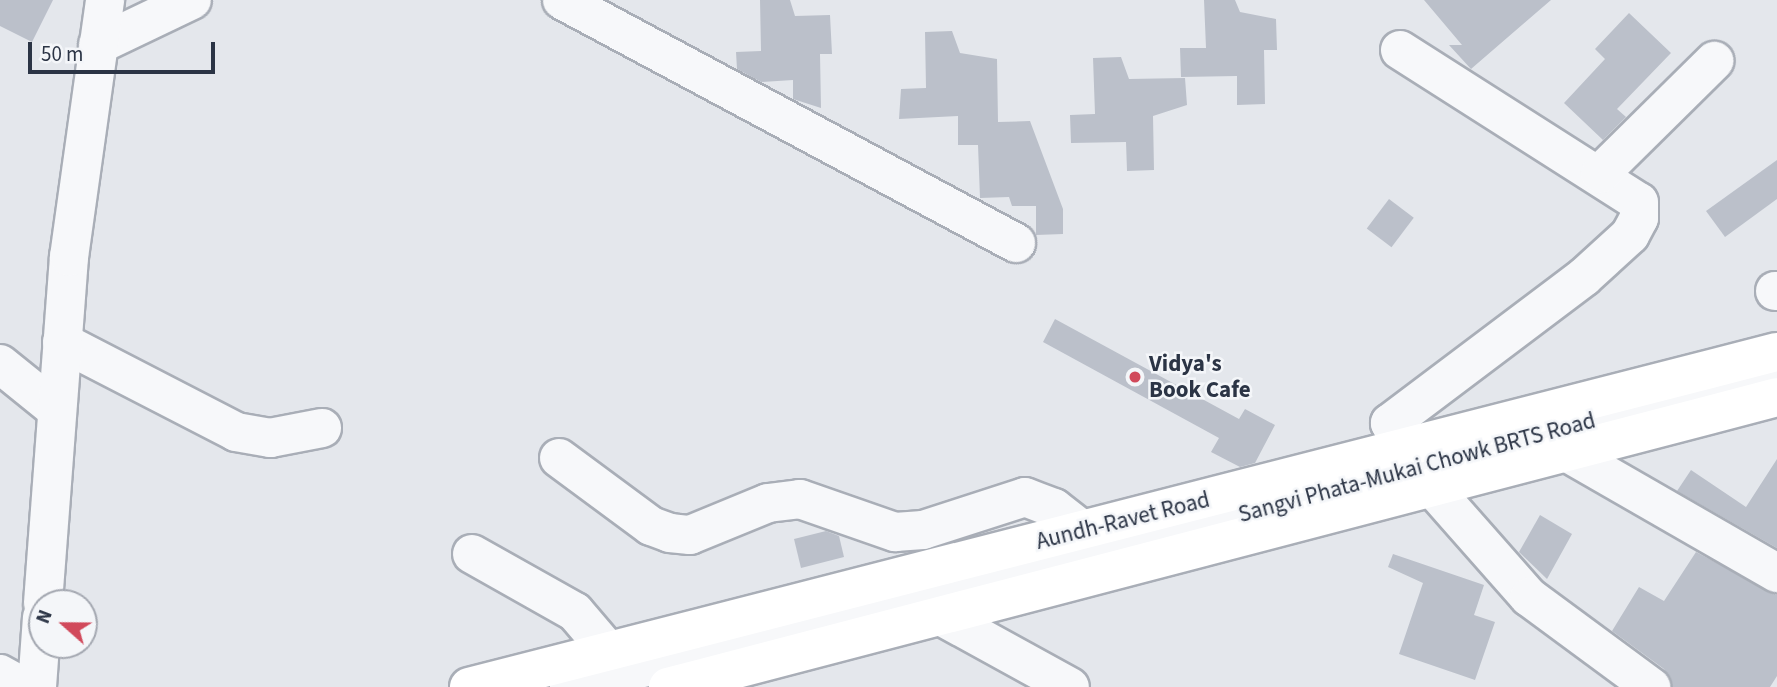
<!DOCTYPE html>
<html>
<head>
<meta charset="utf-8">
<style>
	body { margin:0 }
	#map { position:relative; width:1777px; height:687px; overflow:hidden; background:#e4e7ec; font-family:"Source Sans 3",sans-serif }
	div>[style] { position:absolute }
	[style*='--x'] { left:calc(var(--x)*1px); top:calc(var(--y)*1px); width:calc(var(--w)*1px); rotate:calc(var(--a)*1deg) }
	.building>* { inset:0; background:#bbc0ca; transform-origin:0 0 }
	.roads { filter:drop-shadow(2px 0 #a9aeb7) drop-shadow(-2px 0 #a9aeb7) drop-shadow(0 2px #a9aeb7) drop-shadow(0 -2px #a9aeb7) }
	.minor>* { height:38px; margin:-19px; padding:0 19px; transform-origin:19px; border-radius:19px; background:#f7f8fa }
	.major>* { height:38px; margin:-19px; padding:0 19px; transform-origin:19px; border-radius:19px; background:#fff }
	.dots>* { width:19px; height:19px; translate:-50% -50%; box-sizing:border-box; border:4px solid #f4f6f9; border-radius:50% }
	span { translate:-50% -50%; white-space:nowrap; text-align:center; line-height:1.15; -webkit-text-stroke:5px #f4f6f9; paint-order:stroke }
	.poi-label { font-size:23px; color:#2b3445; font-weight:700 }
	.left { translate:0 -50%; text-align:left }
	.street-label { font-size:23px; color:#2b3445 }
	.north { position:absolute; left:28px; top:589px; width:70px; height:70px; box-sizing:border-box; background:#f4f6f9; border:2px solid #a4a8b1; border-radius:50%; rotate:291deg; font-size:19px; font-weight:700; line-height:28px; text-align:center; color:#2b3445 }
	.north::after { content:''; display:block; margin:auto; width:24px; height:32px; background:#d1495b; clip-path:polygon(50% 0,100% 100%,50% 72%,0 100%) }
	.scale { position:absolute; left:28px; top:42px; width:187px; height:32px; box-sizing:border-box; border:4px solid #2b3445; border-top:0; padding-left:9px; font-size:21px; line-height:24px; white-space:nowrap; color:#2b3445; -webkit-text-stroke:5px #f4f6f9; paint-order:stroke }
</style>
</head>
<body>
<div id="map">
	<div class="building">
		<i style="clip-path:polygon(0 0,53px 0,32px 42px,0 26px)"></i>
		<i style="clip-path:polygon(760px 0,790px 0,795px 16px,830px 15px,832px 54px,820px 54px,821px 108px,793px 99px,793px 80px,761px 82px,737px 69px,736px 52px,761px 51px)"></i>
		<i style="clip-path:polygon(1204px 0,1235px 0,1240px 12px,1276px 19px,1277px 50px,1264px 50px,1265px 104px,1237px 105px,1237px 76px,1181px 77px,1180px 48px,1206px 48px)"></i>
		<i style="clip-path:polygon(1424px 0,1551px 0,1471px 69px,1449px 45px,1462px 45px)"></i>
		<i style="clip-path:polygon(1629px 13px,1671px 53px,1617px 109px,1626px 117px,1603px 140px,1564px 103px,1605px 59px,1595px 49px)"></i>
		<i style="clip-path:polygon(952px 31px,960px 53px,997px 59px,998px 122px,1030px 121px,1063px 209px,1063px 234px,1036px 235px,1036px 206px,1012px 206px,1009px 197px,980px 198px,978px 145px,958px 145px,958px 116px,899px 119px,901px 89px,926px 88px,925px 32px)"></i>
		<i style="clip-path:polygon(1121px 57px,1129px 79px,1185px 78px,1187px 105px,1153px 116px,1154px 170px,1127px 171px,1126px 142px,1071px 143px,1070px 115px,1095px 114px,1093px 58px)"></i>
		<i style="clip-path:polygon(1777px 160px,1777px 199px,1725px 237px,1706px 211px)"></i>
		<i style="left:1389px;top:199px;width:31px;height:37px;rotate:37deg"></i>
		<i style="clip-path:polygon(1055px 319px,1239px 419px,1245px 409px,1275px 425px,1255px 463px,1240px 467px,1211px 452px,1219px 438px,1043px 342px)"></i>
		<i style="clip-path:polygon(1777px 459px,1777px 548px,1677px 491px,1691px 470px,1746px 507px)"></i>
		<i style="clip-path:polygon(1540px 515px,1572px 534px,1547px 579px,1519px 552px)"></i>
		<i style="clip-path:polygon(826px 531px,839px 536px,844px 557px,801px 568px,794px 539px)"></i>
		<i style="clip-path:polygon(1696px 552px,1777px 595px,1777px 676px,1770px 687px,1672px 687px,1664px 669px,1612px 631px,1639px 587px,1664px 601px)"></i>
		<i style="clip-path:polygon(1393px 554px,1484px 585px,1474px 615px,1495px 622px,1475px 680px,1399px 654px,1423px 583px,1388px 567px)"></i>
	</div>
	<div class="roads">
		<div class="minor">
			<i style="--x:562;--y:0;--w:515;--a:28.16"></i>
			<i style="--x:98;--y:45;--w:104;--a:-25.6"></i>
			<i style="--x:1400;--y:50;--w:283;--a:32.5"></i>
			<i style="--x:1639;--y:202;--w:16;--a:90"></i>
			<i style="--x:1639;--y:218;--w:19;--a:118"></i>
			<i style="--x:1630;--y:235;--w:62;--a:137.6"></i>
			<i style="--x:1584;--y:277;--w:243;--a:143"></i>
			<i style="--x:1390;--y:423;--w:53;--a:60.5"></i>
			<i style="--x:1416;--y:469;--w:171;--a:48.6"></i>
			<i style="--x:1529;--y:597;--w:152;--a:36.4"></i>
			<i style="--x:1600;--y:174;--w:161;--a:-44.7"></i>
			<i style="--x:1775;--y:291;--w:2;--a:0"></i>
			<i style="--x:62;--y:342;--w:196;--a:27.3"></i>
			<i style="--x:236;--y:432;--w:35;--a:10"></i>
			<i style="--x:270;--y:438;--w:53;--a:-10.9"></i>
			<i style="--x:0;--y:364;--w:73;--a:38.9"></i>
			<i style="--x:1568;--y:453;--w:241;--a:29.9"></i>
			<i style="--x:559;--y:458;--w:114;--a:36.5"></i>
			<i style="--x:651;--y:526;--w:20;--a:20"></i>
			<i style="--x:670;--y:533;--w:20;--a:6"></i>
			<i style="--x:690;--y:535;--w:84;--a:-22.3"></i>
			<i style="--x:768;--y:503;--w:32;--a:-7"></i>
			<i style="--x:800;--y:499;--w:101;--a:19.2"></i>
			<i style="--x:895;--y:532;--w:28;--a:-4"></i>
			<i style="--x:923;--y:530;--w:107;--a:-17.9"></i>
			<i style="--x:1025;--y:497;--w:31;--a:21"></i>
			<i style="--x:1054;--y:508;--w:37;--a:38"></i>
			<i style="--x:472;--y:554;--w:118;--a:29.4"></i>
			<i style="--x:575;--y:612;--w:52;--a:49.6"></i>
			<i style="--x:43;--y:603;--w:347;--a:-85.7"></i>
			<i style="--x:69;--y:257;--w:260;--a:-82"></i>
			<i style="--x:941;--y:616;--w:147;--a:28.8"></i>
			<i style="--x:0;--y:674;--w:26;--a:29"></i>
			<i style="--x:37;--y:687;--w:70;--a:-85.9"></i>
			<i style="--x:569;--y:687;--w:1248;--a:-14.53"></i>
		</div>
		<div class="major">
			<i style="--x:469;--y:687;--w:1350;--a:-14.37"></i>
			<i style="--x:668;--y:687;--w:1146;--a:-14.65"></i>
		</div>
	</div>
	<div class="dots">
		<i style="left:1135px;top:377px;background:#d1495b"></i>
	</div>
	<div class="poi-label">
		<span class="left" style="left:1149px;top:377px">Vidya's<br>Book Cafe</span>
	</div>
	<div class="street-label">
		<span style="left:1417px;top:468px;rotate:-15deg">Sangvi Phata-Mukai Chowk BRTS Road</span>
		<span style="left:1123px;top:521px;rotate:-14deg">Aundh-Ravet Road</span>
	</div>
	<div class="north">N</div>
	<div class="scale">50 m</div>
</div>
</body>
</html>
